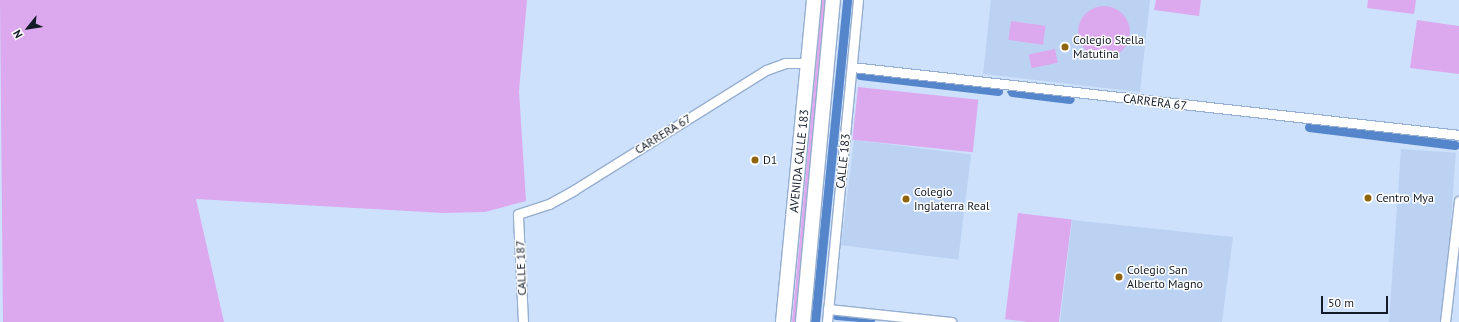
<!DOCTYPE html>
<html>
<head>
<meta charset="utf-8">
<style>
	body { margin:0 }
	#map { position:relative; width:1459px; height:322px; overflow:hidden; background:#cde1fd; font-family:"PT Sans",sans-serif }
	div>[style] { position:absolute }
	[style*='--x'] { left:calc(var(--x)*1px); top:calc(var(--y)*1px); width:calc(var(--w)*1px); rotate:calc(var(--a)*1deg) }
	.built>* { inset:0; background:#bcd2f3; transform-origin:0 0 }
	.green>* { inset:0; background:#dca9ee; transform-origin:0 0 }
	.round { border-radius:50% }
	.stream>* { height:2.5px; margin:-1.25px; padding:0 1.25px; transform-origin:1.25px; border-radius:1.25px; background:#5586cc }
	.canal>* { height:9px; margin:-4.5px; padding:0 4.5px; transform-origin:4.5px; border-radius:4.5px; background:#5586cc }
	.roads { filter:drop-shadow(1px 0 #96aecf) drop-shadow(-1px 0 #96aecf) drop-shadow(0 1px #96aecf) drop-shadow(0 -1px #96aecf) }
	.minor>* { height:9px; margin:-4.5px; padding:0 4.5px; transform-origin:4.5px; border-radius:4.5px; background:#fff }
	.primary>* { height:14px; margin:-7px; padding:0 7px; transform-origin:7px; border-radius:7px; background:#fff }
	.dots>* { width:11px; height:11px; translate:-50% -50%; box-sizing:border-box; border:2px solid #fff; border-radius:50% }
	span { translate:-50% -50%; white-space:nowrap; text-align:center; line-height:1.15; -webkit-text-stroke:3px #fff; paint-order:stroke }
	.poi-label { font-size:12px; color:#131c28 }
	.left { translate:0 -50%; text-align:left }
	.street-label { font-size:12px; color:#131c28 }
	.north { position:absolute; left:8px; top:8px; width:40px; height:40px; -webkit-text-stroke:3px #fff; paint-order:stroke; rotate:240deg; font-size:11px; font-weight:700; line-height:16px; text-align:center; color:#131c28 }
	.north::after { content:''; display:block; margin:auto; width:14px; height:18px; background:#131c28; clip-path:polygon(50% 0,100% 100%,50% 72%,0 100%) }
	.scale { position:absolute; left:1321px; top:296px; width:67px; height:18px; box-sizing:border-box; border:2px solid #131c28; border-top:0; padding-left:5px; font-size:12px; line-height:14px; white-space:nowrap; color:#131c28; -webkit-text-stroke:3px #fff; paint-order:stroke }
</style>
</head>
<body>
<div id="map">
	<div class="built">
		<i style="clip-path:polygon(991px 0,1150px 0,1140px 92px,983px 74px)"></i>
		<i style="left:854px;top:140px;width:118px;height:106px;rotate:7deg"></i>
		<i style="left:1401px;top:149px;width:55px;height:174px;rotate:4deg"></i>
		<i style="clip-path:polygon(1072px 220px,1233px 237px,1222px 322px,1060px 322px)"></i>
	</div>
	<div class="green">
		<i style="clip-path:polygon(0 0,527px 0,519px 91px,526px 201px,485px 212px,443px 213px,196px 199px,224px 322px,3px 322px)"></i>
		<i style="clip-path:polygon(822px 0,826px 0,795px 322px,792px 322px)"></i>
		<i style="clip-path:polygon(1156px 0,1201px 0,1199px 16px,1154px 10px)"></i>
		<i style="clip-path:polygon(1368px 0,1416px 0,1414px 14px,1367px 8px)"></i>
		<i class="round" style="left:1078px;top:6px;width:52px;height:52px"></i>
		<i style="clip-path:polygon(1417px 20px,1459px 26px,1459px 74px,1410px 68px)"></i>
		<i style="left:1011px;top:21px;width:35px;height:19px;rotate:8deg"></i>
		<i style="left:1055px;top:49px;width:14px;height:27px;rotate:78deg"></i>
		<i style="left:858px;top:87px;width:121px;height:53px;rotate:6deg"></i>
		<i style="left:1018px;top:213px;width:54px;height:107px;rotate:7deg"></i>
	</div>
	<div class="stream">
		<i style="--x:1008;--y:92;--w:4;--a:0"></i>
	</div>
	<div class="canal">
		<i style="--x:860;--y:75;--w:139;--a:6.6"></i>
		<i style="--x:1012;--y:92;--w:58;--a:6.9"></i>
		<i style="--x:1309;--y:127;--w:147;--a:7"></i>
		<i style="--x:836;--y:315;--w:35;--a:5"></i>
		<i style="--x:815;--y:322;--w:324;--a:-84.3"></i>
	</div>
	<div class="roads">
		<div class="minor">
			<i style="--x:852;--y:67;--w:611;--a:6.39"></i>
			<i style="--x:828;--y:309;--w:124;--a:6"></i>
			<i style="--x:523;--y:322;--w:108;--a:-92.7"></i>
			<i style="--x:518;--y:214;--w:33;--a:-18"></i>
			<i style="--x:549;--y:204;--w:29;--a:-29"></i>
			<i style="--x:574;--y:190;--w:226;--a:-32"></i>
			<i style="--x:766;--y:70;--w:20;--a:-20"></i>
			<i style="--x:785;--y:63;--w:24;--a:0"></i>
			<i style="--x:827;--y:322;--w:323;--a:-84.5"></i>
			<i style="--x:1445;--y:322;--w:122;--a:-83.4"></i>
		</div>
		<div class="primary">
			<i style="--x:783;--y:322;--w:323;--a:-84.5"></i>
			<i style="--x:803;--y:322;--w:323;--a:-84.7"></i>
		</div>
	</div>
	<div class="dots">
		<i style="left:1065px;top:47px;background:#91650f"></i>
		<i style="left:755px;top:160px;background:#91650f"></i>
		<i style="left:1368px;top:198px;background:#91650f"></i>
		<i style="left:906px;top:199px;background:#91650f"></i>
		<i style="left:1119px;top:277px;background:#91650f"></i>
	</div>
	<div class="poi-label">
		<span class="left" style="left:1073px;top:47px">Colegio Stella<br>Matutina</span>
		<span class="left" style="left:763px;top:160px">D1</span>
		<span class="left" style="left:914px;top:199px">Colegio<br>Inglaterra Real</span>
		<span class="left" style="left:1376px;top:198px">Centro Mya</span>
		<span class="left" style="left:1127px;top:277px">Colegio San<br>Alberto Magno</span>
	</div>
	<div class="street-label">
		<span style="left:1155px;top:102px;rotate:7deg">CARRERA 67</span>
		<span style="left:663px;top:134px;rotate:-32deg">CARRERA 67</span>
		<span style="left:799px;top:161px;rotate:-84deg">AVENIDA CALLE 183</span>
		<span style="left:843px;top:161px;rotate:-84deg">CALLE 183</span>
		<span style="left:521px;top:268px;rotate:-92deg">CALLE 187</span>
	</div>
	<div class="north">N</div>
	<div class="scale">50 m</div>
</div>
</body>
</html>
